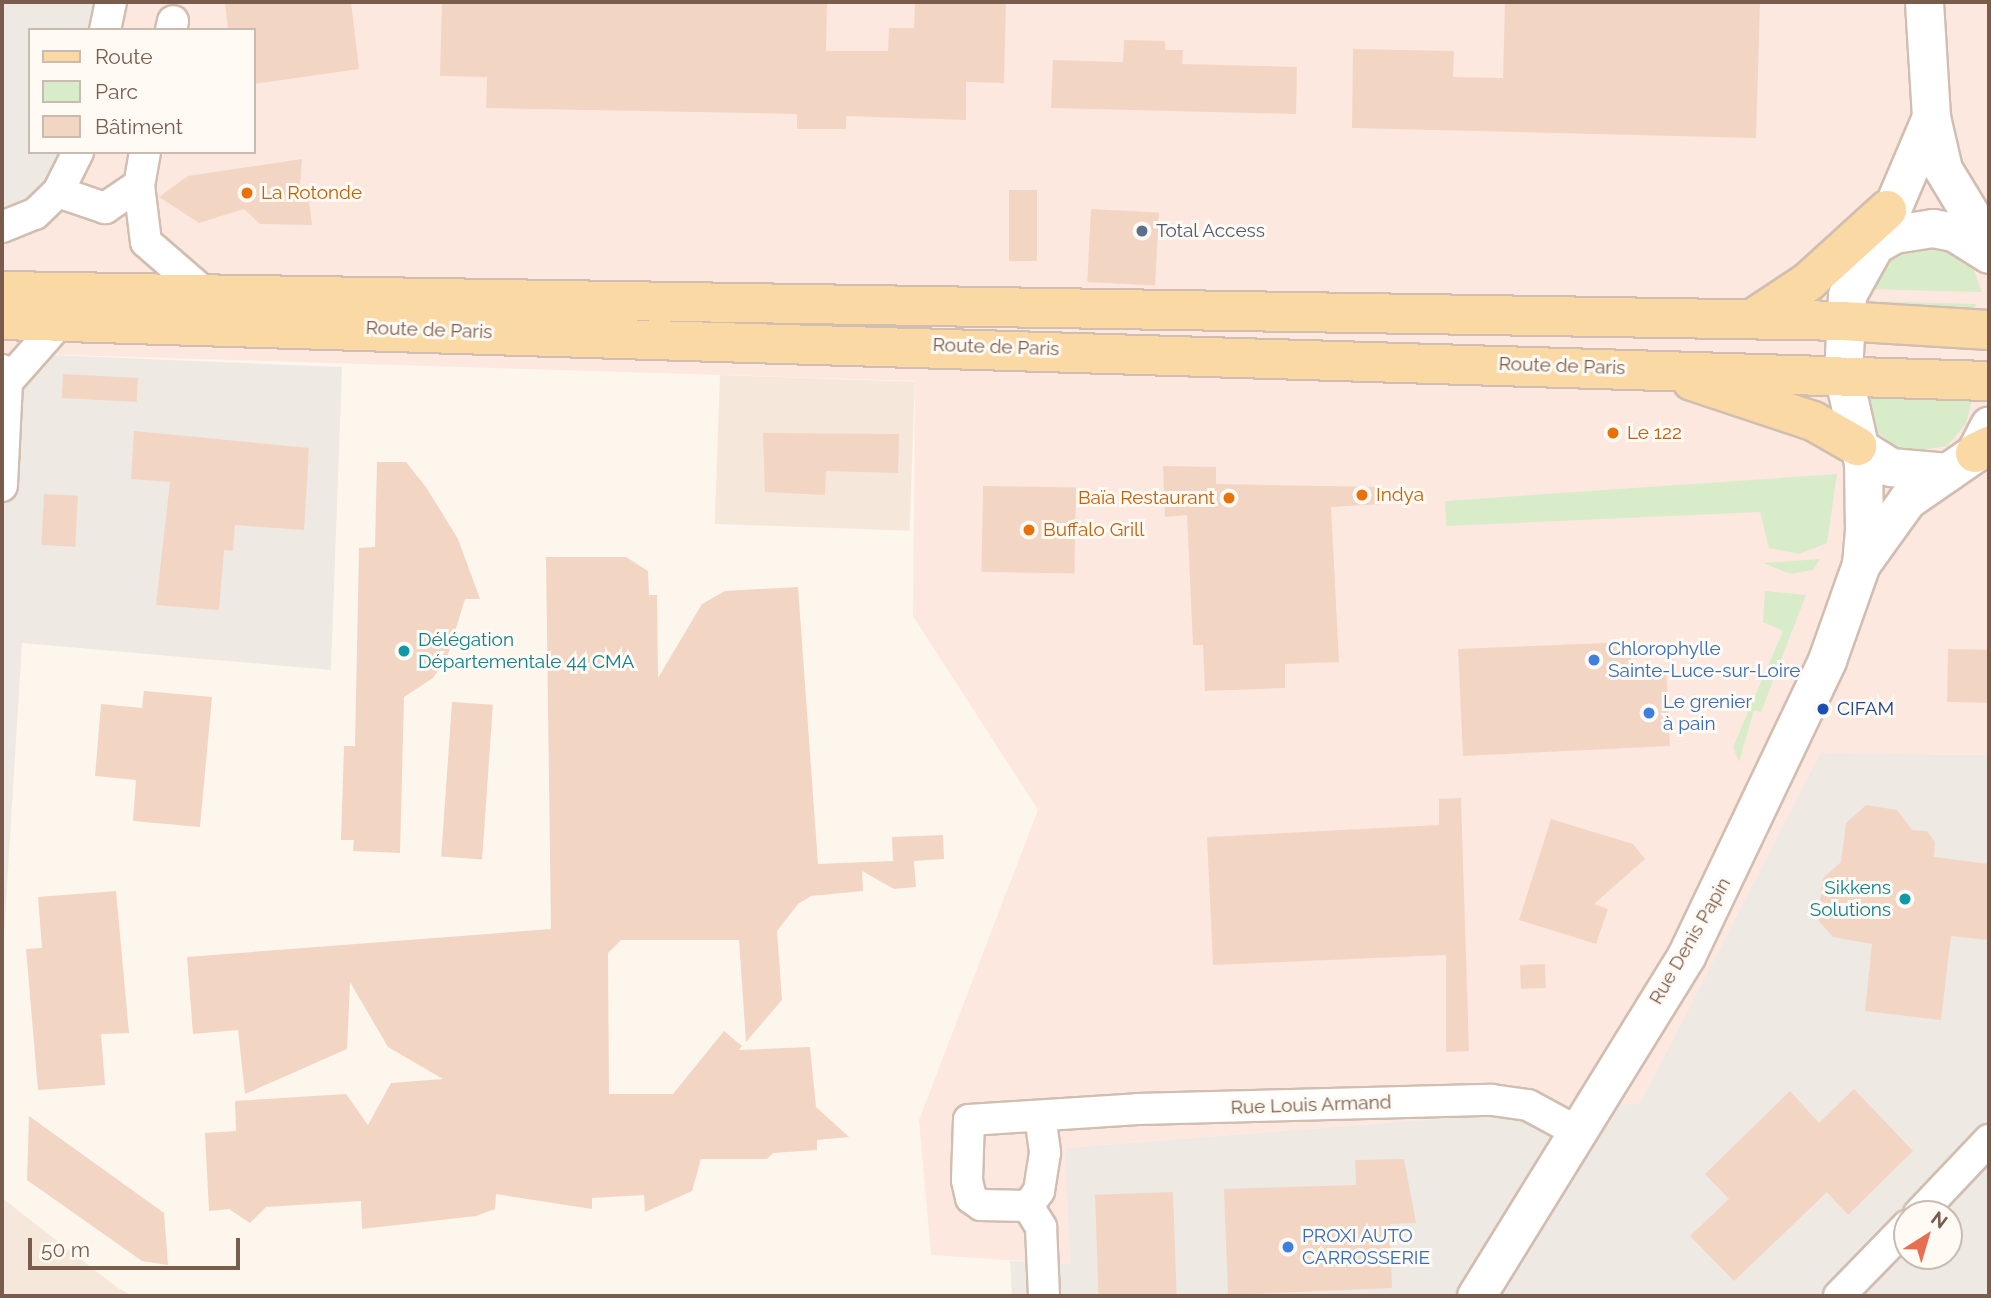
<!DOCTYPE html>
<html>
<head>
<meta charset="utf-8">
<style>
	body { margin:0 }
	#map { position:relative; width:1991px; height:1298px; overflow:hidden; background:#fdf6ec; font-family:Raleway,sans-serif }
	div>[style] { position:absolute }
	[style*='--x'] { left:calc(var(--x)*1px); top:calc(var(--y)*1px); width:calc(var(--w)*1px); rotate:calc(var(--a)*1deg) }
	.residential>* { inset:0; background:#f5e8da; transform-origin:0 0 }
	.commercial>* { inset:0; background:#fde8e0 }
	.industrial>* { inset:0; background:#efe9e4 }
	.green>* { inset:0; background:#d8ecc9 }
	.building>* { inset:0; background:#f3d5c3; transform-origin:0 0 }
	.roads { filter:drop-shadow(2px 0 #d1beb0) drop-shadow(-2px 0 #d1beb0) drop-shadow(0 2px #d1beb0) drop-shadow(0 -2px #d1beb0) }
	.minor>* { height:30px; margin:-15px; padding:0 15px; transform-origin:15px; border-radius:15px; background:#fff }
	.tertiary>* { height:37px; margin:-18.5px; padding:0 18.5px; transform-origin:18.5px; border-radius:18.5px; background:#fff }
	.primary>* { height:38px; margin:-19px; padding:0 19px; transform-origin:19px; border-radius:19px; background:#fbd9a5 }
	.dots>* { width:19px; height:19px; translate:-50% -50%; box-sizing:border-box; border:4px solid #fffaf3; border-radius:50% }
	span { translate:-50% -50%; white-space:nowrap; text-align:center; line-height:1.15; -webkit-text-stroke:6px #fffaf3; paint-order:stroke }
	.food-label { font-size:19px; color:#c56008 }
	.left { translate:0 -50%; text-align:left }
	.right { translate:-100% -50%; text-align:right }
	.service-label { font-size:19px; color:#4e5e75 }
	.street-label { font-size:19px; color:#7a5c4d }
	.culture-label { font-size:19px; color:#0d838f }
	.shop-label { font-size:19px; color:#366cbe }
	.transit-label { font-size:19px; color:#164399 }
	.frame { position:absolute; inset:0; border:4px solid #7a5c4d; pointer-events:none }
	.legend { position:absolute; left:28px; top:28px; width:228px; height:126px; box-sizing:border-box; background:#fffaf3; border:2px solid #cabbb1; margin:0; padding:9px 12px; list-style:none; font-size:21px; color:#7a5c4d }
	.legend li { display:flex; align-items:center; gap:14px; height:35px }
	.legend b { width:35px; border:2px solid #cabbb1 }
	.north { position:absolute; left:1893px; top:1200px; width:70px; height:70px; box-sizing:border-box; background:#fffaf3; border:2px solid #cabbb1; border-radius:50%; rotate:37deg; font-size:19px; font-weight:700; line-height:28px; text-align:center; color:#7a5c4d }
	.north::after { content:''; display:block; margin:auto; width:24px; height:32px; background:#e76f51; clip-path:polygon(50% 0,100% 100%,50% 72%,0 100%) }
	.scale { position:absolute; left:28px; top:1238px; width:212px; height:32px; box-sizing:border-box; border:4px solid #7a5c4d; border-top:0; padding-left:9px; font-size:21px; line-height:24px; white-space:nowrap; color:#7a5c4d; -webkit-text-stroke:5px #fffaf3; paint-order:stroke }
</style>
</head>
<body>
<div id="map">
	<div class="residential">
		<i style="left:720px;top:375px;width:195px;height:149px;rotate:2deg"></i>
		<i style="clip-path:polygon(2px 1198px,118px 1288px,133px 1296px,2px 1296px)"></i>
	</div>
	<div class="commercial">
		<i style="clip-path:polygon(98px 2px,1989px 2px,1989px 755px,1820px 753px,1640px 1103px,1066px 1148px,1070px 1264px,931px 1255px,919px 1120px,1038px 810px,913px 616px,915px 381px,2px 353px,2px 219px,71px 152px,254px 152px,254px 30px,93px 30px)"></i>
	</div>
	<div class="industrial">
		<i style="clip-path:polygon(2px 2px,98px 2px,93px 30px,30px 30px,30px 152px,71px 152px,58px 221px,2px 219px)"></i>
		<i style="clip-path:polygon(2px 353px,342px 367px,331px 670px,22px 643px,2px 968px)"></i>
		<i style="clip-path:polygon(evenodd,1820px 753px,1989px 755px,1989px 1296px,1012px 1296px,1010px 1261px,1070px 1264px,1065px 1148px,1640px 1103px,1820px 753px,1907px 1214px,1949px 1214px,1949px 1256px,1907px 1256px,1907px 1214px)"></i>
	</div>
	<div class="green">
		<i style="clip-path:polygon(1925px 237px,1970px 260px,1982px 292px,1865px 289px,1877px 262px)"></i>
		<i style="clip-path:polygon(1863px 301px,1976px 304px,1974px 310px,1864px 306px)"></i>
		<i style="clip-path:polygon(1865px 395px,1970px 398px,1971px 403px,1966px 424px,1947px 446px,1905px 453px,1870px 427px)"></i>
		<i style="clip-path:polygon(1837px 474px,1827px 543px,1799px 554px,1769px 548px,1760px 512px,1446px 526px,1445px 501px)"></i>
		<i style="clip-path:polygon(1820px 559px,1813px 570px,1791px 574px,1763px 563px)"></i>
		<i style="clip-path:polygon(1765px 591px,1806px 595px,1761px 712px,1754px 710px,1739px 762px,1733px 747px,1783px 631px,1763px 622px)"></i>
	</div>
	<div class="building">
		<i style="clip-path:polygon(225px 2px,351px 2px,359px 69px,254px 84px,254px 30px,228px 30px)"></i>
		<i style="clip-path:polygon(442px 2px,827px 2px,826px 51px,888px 51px,889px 28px,914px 28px,915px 2px,1006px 2px,1004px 83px,966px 82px,966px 120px,846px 116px,846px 129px,797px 129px,797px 114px,486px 108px,487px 77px,440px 76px)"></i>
		<i style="clip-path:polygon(1505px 2px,1760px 2px,1756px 138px,1352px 128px,1353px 49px,1454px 51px,1453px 77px,1503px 78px)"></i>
		<i style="clip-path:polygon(1124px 40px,1165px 41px,1165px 50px,1183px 50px,1182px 64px,1297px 67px,1296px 114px,1051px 108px,1053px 60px,1123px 62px)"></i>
		<i style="clip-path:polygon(302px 159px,300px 186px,307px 186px,312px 225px,260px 224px,244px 209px,199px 223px,159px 197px,188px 176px)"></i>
		<i style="left:1009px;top:190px;width:28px;height:71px"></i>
		<i style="left:1091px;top:209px;width:68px;height:73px;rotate:3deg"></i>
		<i style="left:63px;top:374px;width:75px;height:24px;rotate:3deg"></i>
		<i style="clip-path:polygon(134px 431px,309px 448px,304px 530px,235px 525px,233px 551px,224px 550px,219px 610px,156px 605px,170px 482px,131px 479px)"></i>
		<i style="clip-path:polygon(763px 433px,899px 434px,898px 473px,826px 471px,825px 495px,765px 492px)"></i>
		<i style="clip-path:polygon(377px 462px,406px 462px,426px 487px,458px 539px,480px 599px,465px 599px,447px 658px,433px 678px,404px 697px,400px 853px,353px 851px,354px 840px,341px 840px,344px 746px,355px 746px,359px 548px,375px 547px)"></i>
		<i style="clip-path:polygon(1163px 466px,1216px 467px,1216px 484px,1382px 487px,1383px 504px,1331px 507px,1339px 662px,1285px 664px,1285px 688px,1205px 691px,1203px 645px,1193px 645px,1187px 515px,1165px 517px)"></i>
		<i style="left:983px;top:486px;width:93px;height:86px;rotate:1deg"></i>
		<i style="left:44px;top:494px;width:34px;height:51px;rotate:3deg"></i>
		<i style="clip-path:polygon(546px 557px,626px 557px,648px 571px,649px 595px,657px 595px,658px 678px,702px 604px,725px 591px,798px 587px,818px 864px,893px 861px,892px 837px,943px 835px,944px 859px,914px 861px,916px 887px,894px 889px,862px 871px,863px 891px,811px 896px,798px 904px,777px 931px,782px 1000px,746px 1042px,739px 940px,621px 940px,608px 953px,609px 1094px,673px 1094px,724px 1031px,742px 1046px,739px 1050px,810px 1047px,816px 1107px,849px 1137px,817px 1140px,817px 1150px,773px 1153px,767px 1159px,701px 1159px,692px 1191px,645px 1212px,644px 1195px,592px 1198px,592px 1209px,496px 1194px,495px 1209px,476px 1216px,362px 1229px,361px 1201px,266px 1207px,250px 1223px,229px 1209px,209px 1211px,205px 1133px,236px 1131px,235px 1101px,346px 1094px,368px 1125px,391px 1083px,443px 1079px,388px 1047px,350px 982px,347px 1049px,245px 1094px,238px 1030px,193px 1034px,187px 957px,551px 929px)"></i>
		<i style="clip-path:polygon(1630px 642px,1632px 670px,1666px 669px,1670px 746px,1463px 756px,1458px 649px)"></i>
		<i style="left:1948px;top:649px;width:41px;height:53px;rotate:1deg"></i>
		<i style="clip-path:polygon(144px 691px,212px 697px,200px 827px,133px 821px,136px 780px,95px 776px,101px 704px,142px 708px)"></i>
		<i style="left:452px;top:702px;width:41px;height:155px;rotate:4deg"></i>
		<i style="clip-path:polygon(1461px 798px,1469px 1051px,1446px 1052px,1446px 955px,1213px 965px,1207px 837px,1439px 825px,1439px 799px)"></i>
		<i style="clip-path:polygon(1866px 805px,1897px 810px,1912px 830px,1927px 831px,1935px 842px,1934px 857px,1989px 864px,1989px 940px,1951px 936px,1941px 1020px,1865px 1011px,1872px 944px,1833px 937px,1818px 920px,1823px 878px,1841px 862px,1846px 823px)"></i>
		<i style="clip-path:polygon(1551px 819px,1633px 844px,1645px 859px,1594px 904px,1608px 909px,1596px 944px,1519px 920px)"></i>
		<i style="clip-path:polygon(116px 891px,129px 1033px,101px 1034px,105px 1085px,38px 1090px,26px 949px,42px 948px,38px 897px)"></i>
		<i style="left:1545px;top:964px;width:24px;height:25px;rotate:88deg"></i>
		<i style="clip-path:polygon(1854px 1089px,1913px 1151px,1848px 1215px,1827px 1192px,1734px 1281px,1690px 1236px,1729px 1199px,1705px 1174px,1790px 1091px,1819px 1123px)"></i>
		<i style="clip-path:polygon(29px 1116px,164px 1213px,168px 1265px,142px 1261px,27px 1180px)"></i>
		<i style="clip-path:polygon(1404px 1159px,1416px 1223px,1390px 1224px,1392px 1288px,1228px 1295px,1224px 1189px,1356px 1185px,1355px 1160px)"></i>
		<i style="left:1173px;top:1192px;width:104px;height:78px;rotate:88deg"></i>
	</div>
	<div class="roads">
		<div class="minor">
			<i style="--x:105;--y:30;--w:29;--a:-78"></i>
			<i style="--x:171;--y:30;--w:9;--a:-77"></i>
			<i style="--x:145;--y:152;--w:34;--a:100"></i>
			<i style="--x:139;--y:185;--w:57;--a:83"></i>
			<i style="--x:146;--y:242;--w:81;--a:41"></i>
			<i style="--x:58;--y:192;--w:50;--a:18.8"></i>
			<i style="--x:105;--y:208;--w:41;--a:-34.1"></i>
			<i style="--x:2;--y:227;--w:35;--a:-22"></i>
			<i style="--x:35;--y:214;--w:32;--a:-44"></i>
			<i style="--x:58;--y:192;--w:45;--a:-63.4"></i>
			<i style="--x:2;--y:370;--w:13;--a:67"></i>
			<i style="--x:7;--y:382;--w:104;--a:92.8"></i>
			<i style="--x:7;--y:382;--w:81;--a:-48.5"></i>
			<i style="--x:1040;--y:1116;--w:37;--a:82"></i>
			<i style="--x:1045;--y:1153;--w:38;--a:99"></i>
			<i style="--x:1039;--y:1191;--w:19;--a:126"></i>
			<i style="--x:1028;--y:1206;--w:47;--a:-178.8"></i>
			<i style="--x:981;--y:1205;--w:12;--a:-145"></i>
			<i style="--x:971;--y:1198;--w:18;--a:-103"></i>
			<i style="--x:967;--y:1180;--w:60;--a:-88.1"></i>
			<i style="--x:969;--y:1120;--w:169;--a:-3.7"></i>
			<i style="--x:1138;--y:1109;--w:354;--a:-1.5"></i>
			<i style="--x:1492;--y:1100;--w:36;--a:8"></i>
			<i style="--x:1528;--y:1105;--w:55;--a:28.4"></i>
			<i style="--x:1028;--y:1206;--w:25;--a:58"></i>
			<i style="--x:1041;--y:1227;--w:69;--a:87.5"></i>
			<i style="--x:1919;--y:1214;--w:102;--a:-46.6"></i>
			<i style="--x:1839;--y:1296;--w:98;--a:-45.8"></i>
		</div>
		<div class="tertiary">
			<i style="--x:1924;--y:2;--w:115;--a:86.5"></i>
			<i style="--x:1931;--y:117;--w:53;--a:77"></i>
			<i style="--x:1943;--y:169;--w:89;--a:58.8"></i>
			<i style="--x:1873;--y:246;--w:24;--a:-30"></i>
			<i style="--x:1894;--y:234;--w:39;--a:-9"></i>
			<i style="--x:1933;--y:228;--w:21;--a:11"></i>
			<i style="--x:1954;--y:232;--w:41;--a:32.2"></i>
			<i style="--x:1857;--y:446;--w:39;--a:32"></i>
			<i style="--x:1890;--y:467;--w:58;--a:4.9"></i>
			<i style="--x:1861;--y:564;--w:79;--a:-54.3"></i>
			<i style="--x:1907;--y:500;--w:83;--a:-34.7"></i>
			<i style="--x:1975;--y:453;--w:31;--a:-63"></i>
			<i style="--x:1476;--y:1296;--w:400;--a:-58.3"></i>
			<i style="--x:1686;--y:956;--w:328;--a:-64.5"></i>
			<i style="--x:1827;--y:660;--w:102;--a:-70.5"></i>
			<i style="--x:1861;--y:564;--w:33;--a:-85"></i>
			<i style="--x:1864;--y:531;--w:68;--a:-90.8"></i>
			<i style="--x:1863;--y:463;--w:91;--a:-102.7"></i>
			<i style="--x:1843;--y:374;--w:79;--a:-87.1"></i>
			<i style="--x:1847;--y:295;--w:74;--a:-61"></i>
			<i style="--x:1883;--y:230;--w:123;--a:-67"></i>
		</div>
		<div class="primary">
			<i style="--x:2;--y:291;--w:1841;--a:0.93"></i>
			<i style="--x:1843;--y:321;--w:146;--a:3.5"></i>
			<i style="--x:1752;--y:319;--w:67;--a:-33.5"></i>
			<i style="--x:1808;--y:282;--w:107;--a:-42.3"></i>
			<i style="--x:2;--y:320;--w:1988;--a:1.76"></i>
			<i style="--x:1692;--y:381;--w:127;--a:18.3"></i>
			<i style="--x:1813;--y:421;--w:51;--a:29.6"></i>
			<i style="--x:1975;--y:453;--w:16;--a:-27"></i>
		</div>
	</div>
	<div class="dots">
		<i style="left:247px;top:193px;background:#e8710a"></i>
		<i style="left:1142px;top:231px;background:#5c6f8a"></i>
		<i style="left:1613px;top:433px;background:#e8710a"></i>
		<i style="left:1362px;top:495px;background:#e8710a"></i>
		<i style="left:1229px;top:498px;background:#e8710a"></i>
		<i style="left:1029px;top:530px;background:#e8710a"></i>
		<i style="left:404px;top:651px;background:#0f9aa8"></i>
		<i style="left:1594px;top:660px;background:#3f7fe0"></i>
		<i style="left:1823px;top:709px;background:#1a4fb4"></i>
		<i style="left:1649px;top:713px;background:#3f7fe0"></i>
		<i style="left:1905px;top:899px;background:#0f9aa8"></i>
		<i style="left:1288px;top:1247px;background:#3f7fe0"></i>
	</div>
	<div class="food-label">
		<span class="left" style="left:261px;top:193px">La Rotonde</span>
		<span class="left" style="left:1627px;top:433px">Le 122</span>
		<span class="left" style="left:1376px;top:495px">Indya</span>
		<span class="right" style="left:1215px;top:498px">Baïa Restaurant</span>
		<span class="left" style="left:1043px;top:530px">Buffalo Grill</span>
	</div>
	<div class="service-label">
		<span class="left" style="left:1156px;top:231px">Total Access</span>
	</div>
	<div class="street-label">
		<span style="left:429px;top:330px;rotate:2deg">Route de Paris</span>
		<span style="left:996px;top:347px;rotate:2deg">Route de Paris</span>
		<span style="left:1562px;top:366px;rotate:2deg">Route de Paris</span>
		<span style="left:1690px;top:941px;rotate:-60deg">Rue Denis Papin</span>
		<span style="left:1311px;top:1105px;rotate:-2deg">Rue Louis Armand</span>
	</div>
	<div class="culture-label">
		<span class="left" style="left:418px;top:651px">Délégation<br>Départementale 44 CMA</span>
		<span class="right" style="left:1891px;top:899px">Sikkens<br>Solutions</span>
	</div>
	<div class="shop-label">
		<span class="left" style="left:1608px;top:660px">Chlorophylle<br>Sainte-Luce-sur-Loire</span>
		<span class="left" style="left:1663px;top:713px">Le grenier<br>à pain</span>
		<span class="left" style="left:1302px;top:1247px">PROXI AUTO<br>CARROSSERIE</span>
	</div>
	<div class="transit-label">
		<span class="left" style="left:1837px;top:709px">CIFAM</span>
	</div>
	<div class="frame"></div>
	<ul class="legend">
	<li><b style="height:9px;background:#fbd9a5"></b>Route</li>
	<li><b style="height:19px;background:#d8ecc9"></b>Parc</li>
	<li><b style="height:19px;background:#f3d5c3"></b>Bâtiment</li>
	</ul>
	<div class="north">N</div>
	<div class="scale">50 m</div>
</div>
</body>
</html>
